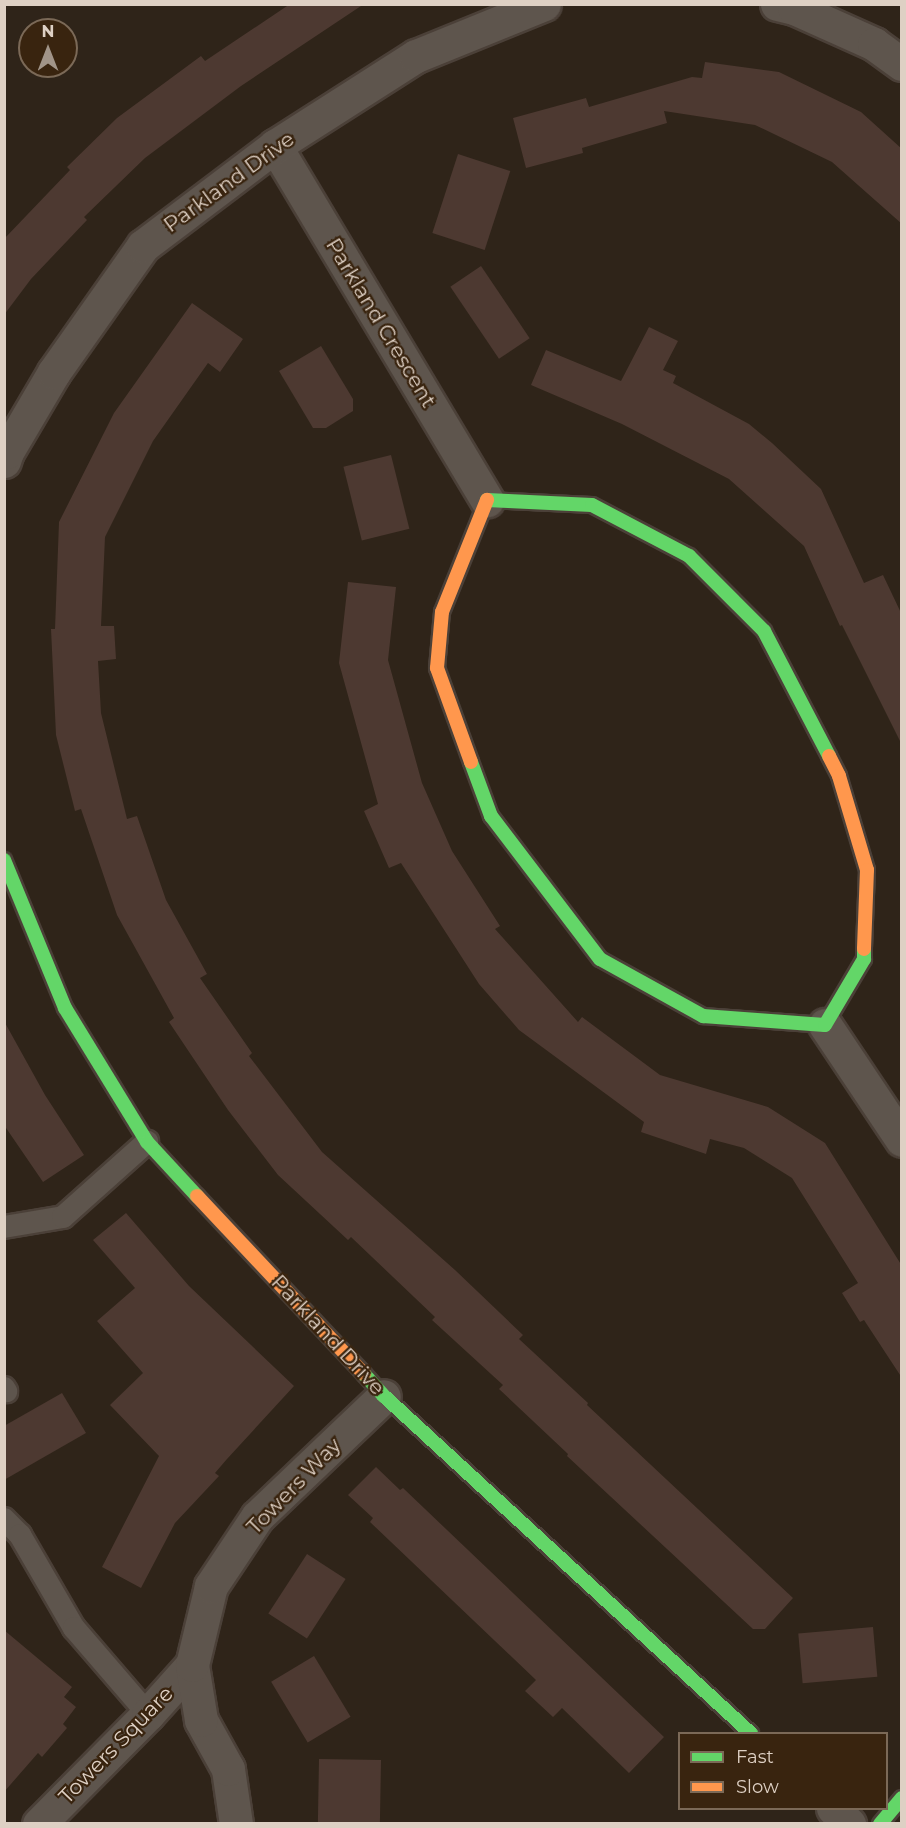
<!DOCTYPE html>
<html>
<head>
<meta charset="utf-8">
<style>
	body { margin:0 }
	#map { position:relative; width:906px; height:1828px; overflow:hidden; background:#2f2419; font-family:Montserrat,sans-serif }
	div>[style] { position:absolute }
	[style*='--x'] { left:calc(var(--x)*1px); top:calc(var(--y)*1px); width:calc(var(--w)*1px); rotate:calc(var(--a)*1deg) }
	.building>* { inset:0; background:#4d3931; transform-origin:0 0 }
	.roads { filter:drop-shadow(2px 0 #4b4038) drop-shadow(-2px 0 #4b4038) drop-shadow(0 2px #4b4038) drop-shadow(0 -2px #4b4038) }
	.lane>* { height:22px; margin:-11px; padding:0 11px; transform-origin:11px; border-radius:11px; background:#5e554d }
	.street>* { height:33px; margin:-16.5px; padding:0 16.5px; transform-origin:16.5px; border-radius:16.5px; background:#5e554d }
	.fast>* { height:14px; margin:-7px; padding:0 7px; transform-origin:7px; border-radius:7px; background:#63d668 }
	.slow>* { height:14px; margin:-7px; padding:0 7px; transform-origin:7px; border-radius:7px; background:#ff974d }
	span { translate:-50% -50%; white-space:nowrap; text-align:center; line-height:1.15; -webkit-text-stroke:4.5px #39240f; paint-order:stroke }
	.street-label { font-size:21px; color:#ded0c4 }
	.frame { position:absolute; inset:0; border:6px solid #ded0c4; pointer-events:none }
	.legend { position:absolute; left:678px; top:1732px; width:210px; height:78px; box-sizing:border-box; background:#39240f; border:2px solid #7b6957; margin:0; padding:8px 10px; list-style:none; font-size:18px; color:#ded0c4 }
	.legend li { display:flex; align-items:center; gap:12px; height:30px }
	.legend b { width:30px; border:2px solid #7b6957 }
	.north { position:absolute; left:18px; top:18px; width:60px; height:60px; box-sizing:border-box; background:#39240f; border:2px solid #7b6957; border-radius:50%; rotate:0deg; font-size:16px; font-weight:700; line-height:24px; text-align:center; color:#ded0c4 }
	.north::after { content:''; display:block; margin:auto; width:21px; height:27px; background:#a19488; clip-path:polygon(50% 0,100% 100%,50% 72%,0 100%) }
</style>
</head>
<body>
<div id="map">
	<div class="building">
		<i style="clip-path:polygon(290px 4px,364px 4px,241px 86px,145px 158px,84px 217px,87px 220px,31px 279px,4px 315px,4px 239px,70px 170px,67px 167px,117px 118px,201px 56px,205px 61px)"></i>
		<i style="clip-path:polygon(705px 62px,779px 72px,861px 112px,902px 149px,902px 224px,832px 162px,755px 125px,664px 111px,667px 123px,582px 148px,583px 153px,526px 168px,513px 118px,586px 98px,589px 107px,692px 77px,702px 78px)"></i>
		<i style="left:458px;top:154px;width:55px;height:83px;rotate:18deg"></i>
		<i style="left:481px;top:266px;width:87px;height:37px;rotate:56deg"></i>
		<i style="clip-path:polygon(192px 303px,243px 339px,220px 372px,208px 363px,153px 441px,105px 537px,101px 626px,114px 626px,116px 659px,98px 661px,101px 713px,127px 819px,137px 816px,166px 900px,207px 974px,200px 978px,252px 1053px,249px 1056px,322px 1152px,455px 1270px,523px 1335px,519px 1339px,588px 1403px,587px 1405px,793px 1598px,765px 1629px,753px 1629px,567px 1456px,568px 1454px,499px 1389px,503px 1385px,432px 1320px,435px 1317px,351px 1237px,348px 1240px,278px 1175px,228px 1110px,169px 1022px,174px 1018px,117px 915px,81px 809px,75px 811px,56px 735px,51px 629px,55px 629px,59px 522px,114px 413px)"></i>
		<i style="clip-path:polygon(649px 327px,678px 341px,663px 370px,676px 376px,673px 383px,749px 424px,772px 443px,821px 489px,864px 583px,883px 575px,902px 615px,902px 745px,842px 625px,840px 626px,804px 546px,729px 479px,622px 424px,531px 385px,546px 350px,621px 381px)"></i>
		<i style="clip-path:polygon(321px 346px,353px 399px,353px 411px,326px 428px,313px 428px,279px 371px)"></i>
		<i style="left:391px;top:455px;width:76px;height:49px;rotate:76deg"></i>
		<i style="clip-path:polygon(348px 582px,396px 587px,388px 660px,422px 783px,452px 851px,500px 926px,495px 929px,578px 1022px,582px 1017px,660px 1075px,768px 1107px,825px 1143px,902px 1266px,902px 1378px,864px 1320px,860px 1322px,842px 1293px,858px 1283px,792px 1178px,744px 1148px,710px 1139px,706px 1154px,641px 1132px,644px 1122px,519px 1030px,479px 984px,401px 863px,389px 868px,364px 811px,378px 804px,339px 663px)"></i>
		<i style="clip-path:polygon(4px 1021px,45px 1095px,84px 1155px,43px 1182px,4px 1125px)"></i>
		<i style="clip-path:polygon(126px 1213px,189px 1286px,294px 1386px,227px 1459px,215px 1473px,219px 1476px,175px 1523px,141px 1588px,102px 1567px,159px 1456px,110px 1405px,143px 1373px,97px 1321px,135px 1288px,93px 1240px)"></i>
		<i style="clip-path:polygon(62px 1393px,86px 1433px,4px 1480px,4px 1426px)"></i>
		<i style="clip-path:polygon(376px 1467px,400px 1490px,403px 1488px,664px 1737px,629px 1773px,562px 1708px,553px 1717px,525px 1691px,536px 1680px,370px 1522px,373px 1518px,348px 1495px)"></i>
		<i style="left:307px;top:1554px;width:46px;height:71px;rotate:33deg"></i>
		<i style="left:873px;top:1627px;width:50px;height:75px;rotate:85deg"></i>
		<i style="clip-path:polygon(4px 1630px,72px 1687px,64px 1697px,76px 1707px,63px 1724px,67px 1728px,42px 1757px,38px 1753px,4px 1792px)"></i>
		<i style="left:314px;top:1656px;width:71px;height:50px;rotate:59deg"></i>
		<i style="left:319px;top:1759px;width:62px;height:65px;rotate:1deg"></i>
	</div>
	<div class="roads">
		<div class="lane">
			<i style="--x:4;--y:1227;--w:60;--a:-9.6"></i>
			<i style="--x:63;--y:1217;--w:113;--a:-41.8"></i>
			<i style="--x:4;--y:1388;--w:4;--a:56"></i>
			<i style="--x:4;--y:1519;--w:23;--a:45"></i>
			<i style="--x:20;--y:1535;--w:108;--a:59.9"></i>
			<i style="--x:74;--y:1628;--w:113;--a:49.3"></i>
		</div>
		<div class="street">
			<i style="--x:777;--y:4;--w:17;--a:13"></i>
			<i style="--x:794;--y:8;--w:88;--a:24.2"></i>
			<i style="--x:874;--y:44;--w:34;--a:36"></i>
			<i style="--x:275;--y:146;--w:413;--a:59.1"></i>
			<i style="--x:4;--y:461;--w:9;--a:-72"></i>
			<i style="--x:7;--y:452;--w:93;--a:-59.6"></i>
			<i style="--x:54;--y:372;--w:154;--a:-54.8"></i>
			<i style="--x:143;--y:246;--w:166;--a:-37.1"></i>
			<i style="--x:275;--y:146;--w:167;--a:-32.6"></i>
			<i style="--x:416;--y:56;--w:138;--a:-22.1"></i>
			<i style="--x:825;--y:1025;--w:138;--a:56.2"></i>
			<i style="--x:833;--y:1808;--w:23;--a:45"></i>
			<i style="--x:39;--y:1824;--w:155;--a:-45.3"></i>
			<i style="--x:148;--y:1714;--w:66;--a:-48.1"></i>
			<i style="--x:236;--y:1824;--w:56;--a:-98.3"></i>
			<i style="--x:228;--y:1769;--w:56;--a:-118.9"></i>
			<i style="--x:201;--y:1720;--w:56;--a:-99.3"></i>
			<i style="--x:192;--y:1665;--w:81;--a:-76.5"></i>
			<i style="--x:211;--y:1586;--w:83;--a:-56.3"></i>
			<i style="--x:257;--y:1517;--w:175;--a:-43.6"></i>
		</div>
		<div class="fast">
			<i style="--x:487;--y:500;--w:105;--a:2.7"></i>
			<i style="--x:592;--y:505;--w:110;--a:27.7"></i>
			<i style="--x:689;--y:556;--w:106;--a:45"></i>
			<i style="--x:764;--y:631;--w:141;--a:62.5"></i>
			<i style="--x:471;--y:762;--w:58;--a:69.7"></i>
			<i style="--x:491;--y:816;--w:180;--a:52.7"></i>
			<i style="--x:600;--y:959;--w:118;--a:29"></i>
			<i style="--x:703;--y:1016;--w:122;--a:4.2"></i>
			<i style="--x:825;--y:1025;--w:77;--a:-59.4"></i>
			<i style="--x:864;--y:959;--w:10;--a:-90"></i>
			<i style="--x:4;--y:860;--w:160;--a:67.6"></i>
			<i style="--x:65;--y:1008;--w:157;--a:58.5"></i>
			<i style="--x:147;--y:1142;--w:74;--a:47.2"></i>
			<i style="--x:364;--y:1374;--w:30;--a:48"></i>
			<i style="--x:384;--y:1396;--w:499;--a:42.6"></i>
			<i style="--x:880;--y:1824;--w:34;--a:-50"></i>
		</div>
		<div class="slow">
			<i style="--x:829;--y:756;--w:22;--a:63"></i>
			<i style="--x:839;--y:776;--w:98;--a:73.4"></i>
			<i style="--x:867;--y:870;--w:79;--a:92.2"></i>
			<i style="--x:471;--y:762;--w:100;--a:-109.9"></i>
			<i style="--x:437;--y:668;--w:56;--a:-84.9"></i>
			<i style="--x:442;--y:612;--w:121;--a:-68.1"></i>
			<i style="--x:197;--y:1196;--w:244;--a:46.8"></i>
		</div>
	</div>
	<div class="street-label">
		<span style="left:229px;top:182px;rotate:-36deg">Parkland Drive</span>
		<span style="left:381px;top:323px;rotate:59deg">Parkland Crescent</span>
		<span style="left:328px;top:1335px;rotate:47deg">Parkland Drive</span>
		<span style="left:294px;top:1486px;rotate:-46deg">Towers Way</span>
		<span style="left:116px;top:1745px;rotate:-46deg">Towers Square</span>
	</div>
	<div class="frame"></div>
	<ul class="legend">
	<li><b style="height:8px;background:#63d668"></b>Fast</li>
	<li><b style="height:8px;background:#ff974d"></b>Slow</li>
	</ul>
	<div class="north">N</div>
</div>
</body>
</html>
